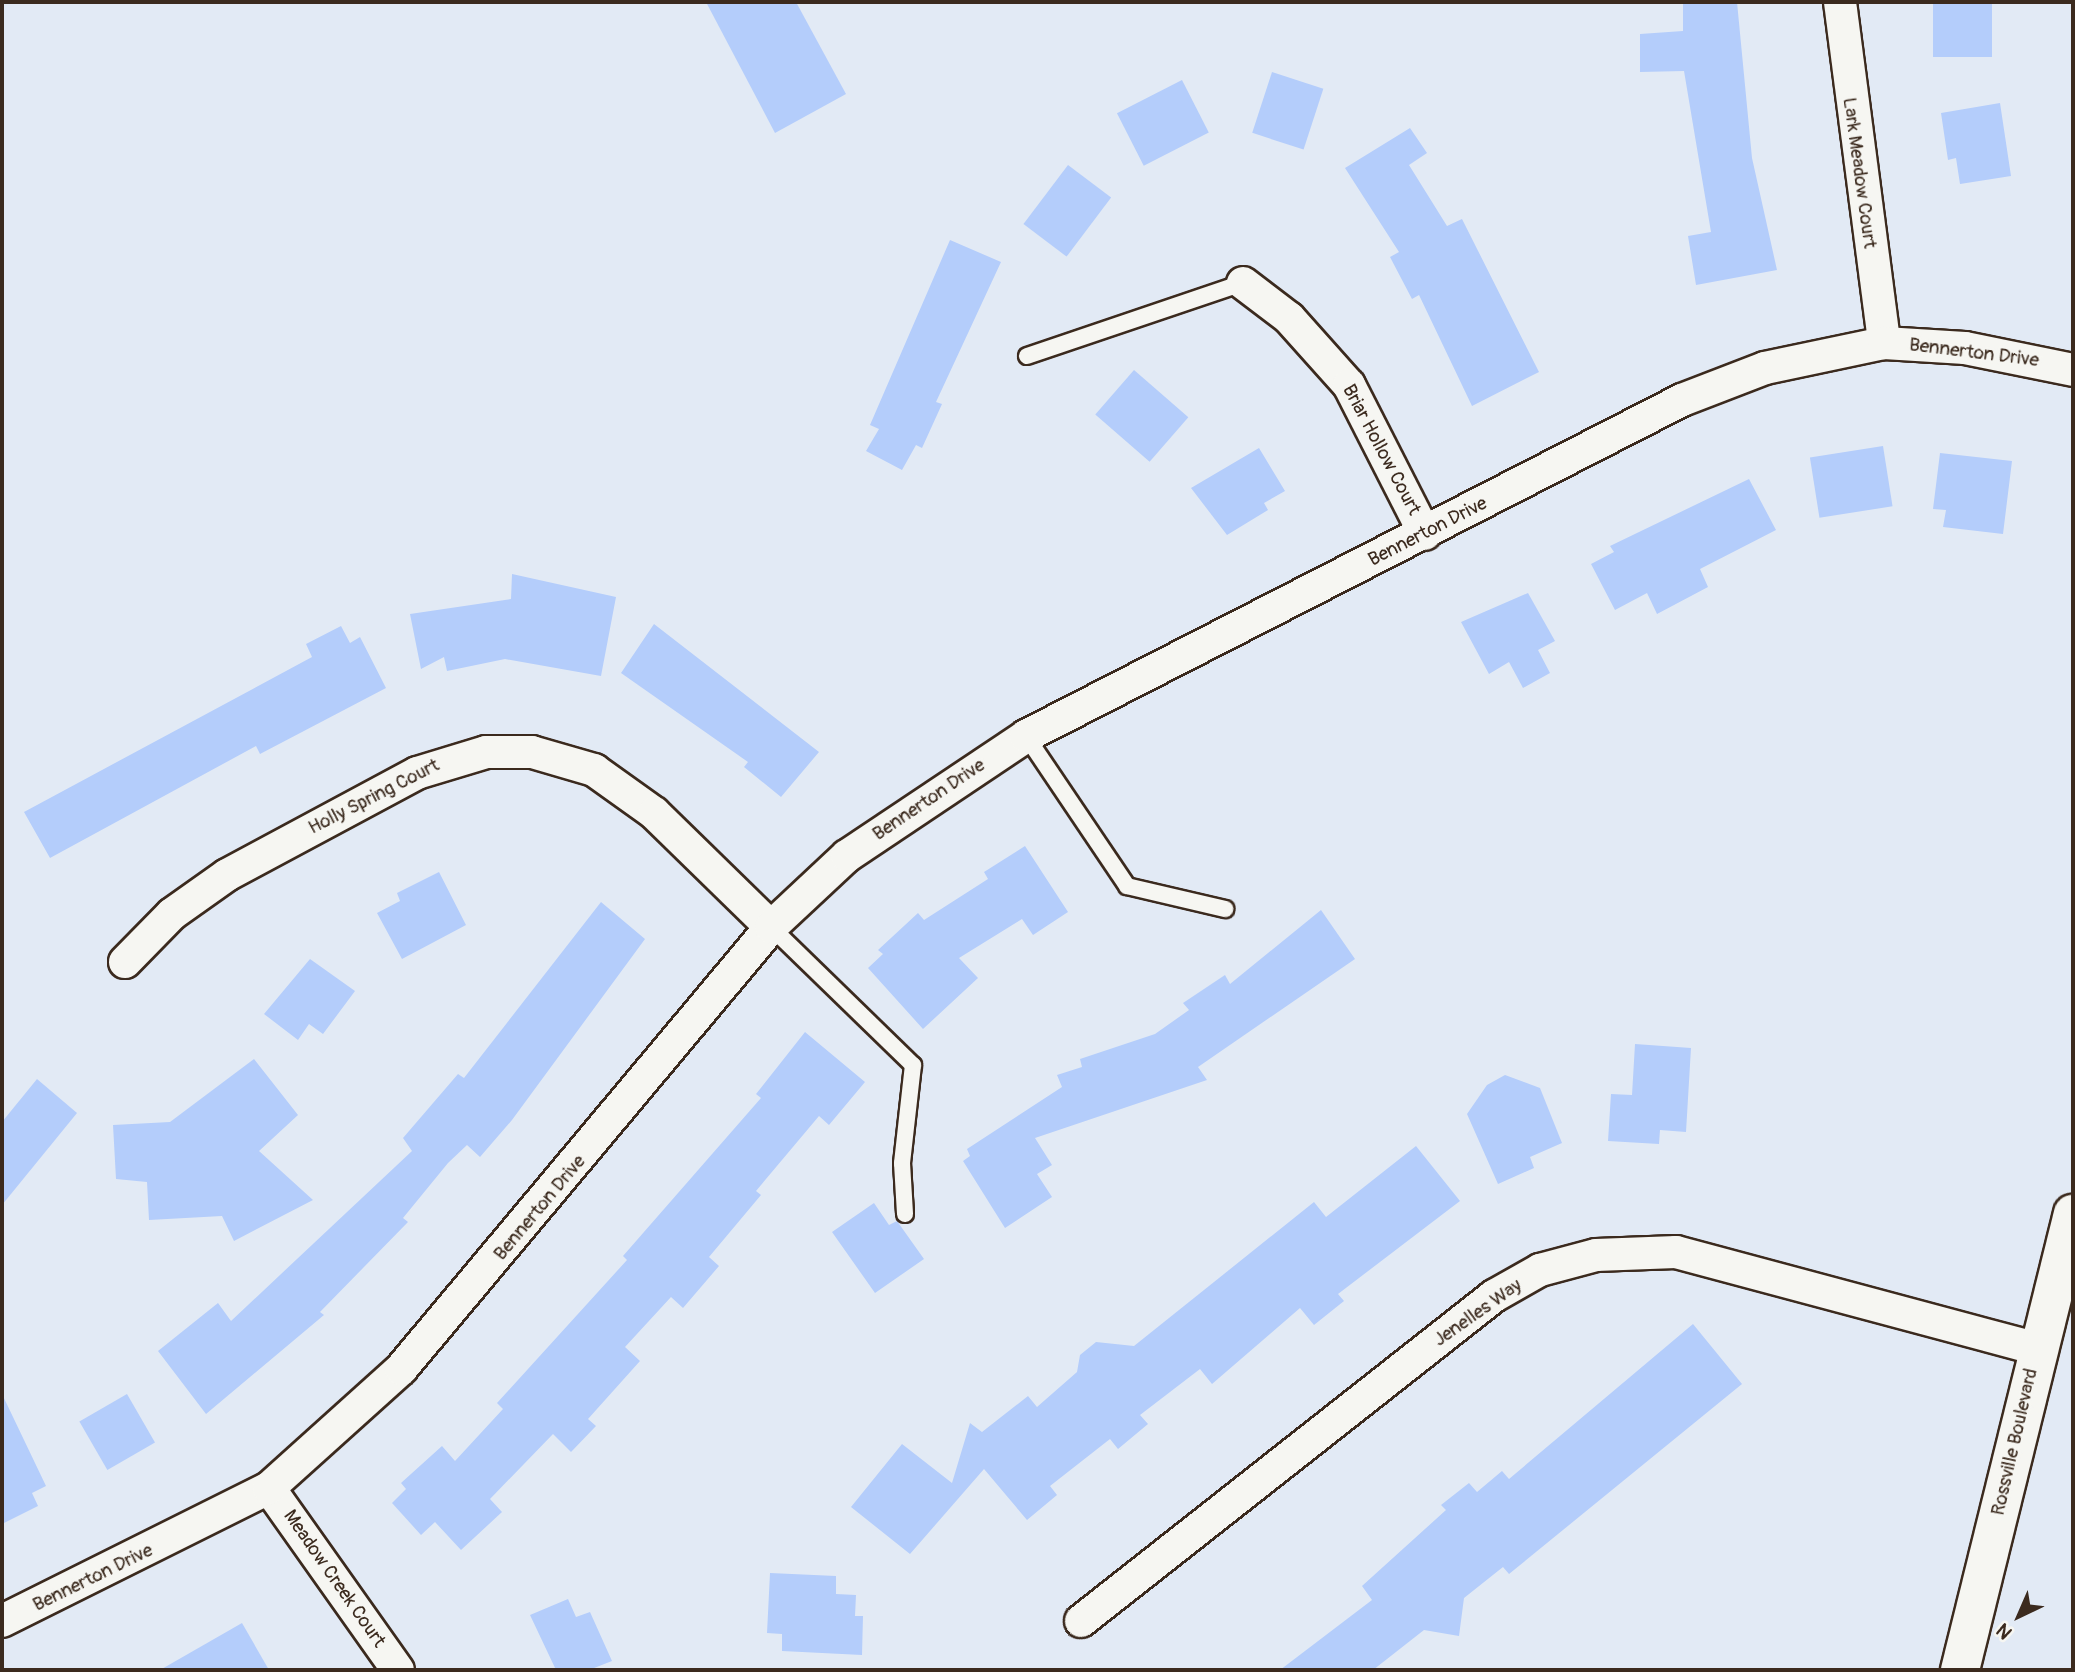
<!DOCTYPE html>
<html>
<head>
<meta charset="utf-8">
<style>
	body { margin:0 }
	#map { position:relative; width:2075px; height:1672px; overflow:hidden; background:#e2eaf5; font-family:Pangolin,sans-serif }
	div>[style] { position:absolute }
	[style*='--x'] { left:calc(var(--x)*1px); top:calc(var(--y)*1px); width:calc(var(--w)*1px); rotate:calc(var(--a)*1deg) }
	.building>* { inset:0; background:#b4cdfb; transform-origin:0 0 }
	.roads { filter:drop-shadow(2px 0 #3b2a1e) drop-shadow(-2px 0 #3b2a1e) drop-shadow(0 2px #3b2a1e) drop-shadow(0 -2px #3b2a1e) }
	.service>* { height:16px; margin:-8px; padding:0 8px; transform-origin:8px; border-radius:8px; background:#f6f6f2 }
	.minor>* { height:32px; margin:-16px; padding:0 16px; transform-origin:16px; border-radius:16px; background:#f6f6f2 }
	.secondary>* { height:38px; margin:-19px; padding:0 19px; transform-origin:19px; border-radius:19px; background:#f6f6f2 }
	span { translate:-50% -50%; white-space:nowrap; text-align:center; line-height:1.15; -webkit-text-stroke:5px #f6f6f2; paint-order:stroke }
	.street-label { font-size:19px; color:#3b2a1e }
	.frame { position:absolute; inset:0; border:4px solid #3b2a1e; pointer-events:none }
	.north { position:absolute; left:1984px; top:1581px; width:70px; height:70px; -webkit-text-stroke:5px #f6f6f2; paint-order:stroke; rotate:224deg; font-size:19px; font-weight:700; line-height:28px; text-align:center; color:#3b2a1e }
	.north::after { content:''; display:block; margin:auto; width:24px; height:32px; background:#3b2a1e; clip-path:polygon(50% 0,100% 100%,50% 72%,0 100%) }
</style>
</head>
<body>
<div id="map">
	<div class="building">
		<i style="clip-path:polygon(706px 2px,796px 2px,846px 94px,775px 133px)"></i>
		<i style="clip-path:polygon(1683px 2px,1737px 2px,1752px 158px,1777px 270px,1696px 285px,1688px 236px,1711px 232px,1684px 71px,1640px 72px,1640px 34px,1683px 31px)"></i>
		<i style="left:1933px;top:2px;width:59px;height:55px"></i>
		<i style="left:1272px;top:72px;width:54px;height:64px;rotate:18deg"></i>
		<i style="left:1182px;top:80px;width:59px;height:73px;rotate:63deg"></i>
		<i style="clip-path:polygon(2000px 103px,2011px 176px,1960px 184px,1956px 158px,1948px 160px,1941px 113px)"></i>
		<i style="clip-path:polygon(1410px 128px,1427px 153px,1409px 165px,1447px 226px,1462px 219px,1539px 372px,1472px 406px,1419px 295px,1412px 299px,1390px 257px,1399px 252px,1345px 168px)"></i>
		<i style="left:1068px;top:165px;width:54px;height:74px;rotate:37deg"></i>
		<i style="clip-path:polygon(950px 240px,1001px 262px,936px 402px,942px 404px,922px 448px,916px 445px,902px 470px,866px 451px,879px 429px,870px 425px)"></i>
		<i style="left:1134px;top:370px;width:72px;height:59px;rotate:41deg"></i>
		<i style="left:1883px;top:446px;width:61px;height:74px;rotate:81deg"></i>
		<i style="clip-path:polygon(1259px 448px,1285px 491px,1264px 503px,1268px 510px,1227px 535px,1191px 488px)"></i>
		<i style="clip-path:polygon(1940px 453px,2012px 461px,2003px 534px,1943px 527px,1946px 510px,1933px 509px)"></i>
		<i style="clip-path:polygon(1749px 479px,1776px 530px,1700px 569px,1708px 587px,1657px 614px,1647px 593px,1615px 610px,1591px 564px,1614px 552px,1610px 546px)"></i>
		<i style="clip-path:polygon(512px 574px,616px 597px,601px 676px,505px 659px,447px 671px,444px 657px,421px 669px,410px 614px,511px 599px)"></i>
		<i style="clip-path:polygon(1528px 593px,1555px 641px,1538px 650px,1550px 673px,1523px 688px,1509px 662px,1489px 674px,1461px 622px)"></i>
		<i style="clip-path:polygon(654px 624px,819px 752px,781px 797px,744px 767px,748px 762px,621px 673px)"></i>
		<i style="clip-path:polygon(341px 626px,350px 643px,360px 637px,386px 688px,260px 754px,256px 746px,50px 858px,24px 812px,312px 657px,306px 644px)"></i>
		<i style="clip-path:polygon(1025px 846px,1068px 912px,1033px 935px,1022px 919px,959px 958px,978px 978px,923px 1029px,868px 968px,883px 954px,878px 950px,918px 913px,924px 920px,988px 879px,984px 872px)"></i>
		<i style="clip-path:polygon(439px 872px,466px 925px,402px 959px,377px 913px,400px 901px,397px 893px)"></i>
		<i style="clip-path:polygon(601px 902px,645px 939px,512px 1120px,480px 1157px,467px 1145px,448px 1163px,403px 1218px,408px 1222px,320px 1312px,324px 1315px,206px 1414px,158px 1351px,218px 1303px,231px 1321px,412px 1151px,403px 1138px,458px 1074px,464px 1078px)"></i>
		<i style="clip-path:polygon(1321px 910px,1355px 959px,1198px 1067px,1207px 1080px,1035px 1138px,1052px 1165px,1037px 1174px,1052px 1197px,1005px 1228px,963px 1161px,970px 1156px,967px 1149px,1062px 1087px,1057px 1075px,1082px 1067px,1080px 1059px,1155px 1034px,1189px 1010px,1183px 1003px,1225px 975px,1230px 984px)"></i>
		<i style="clip-path:polygon(310px 959px,355px 991px,323px 1034px,309px 1024px,298px 1040px,264px 1014px)"></i>
		<i style="clip-path:polygon(805px 1032px,865px 1082px,829px 1125px,819px 1116px,756px 1191px,761px 1195px,709px 1257px,719px 1266px,683px 1308px,671px 1297px,625px 1347px,640px 1361px,588px 1419px,596px 1426px,571px 1452px,553px 1434px,490px 1499px,502px 1512px,461px 1550px,435px 1522px,421px 1535px,392px 1503px,406px 1489px,401px 1483px,442px 1446px,455px 1461px,503px 1409px,497px 1403px,627px 1260px,623px 1256px,761px 1098px,756px 1094px)"></i>
		<i style="clip-path:polygon(1635px 1044px,1691px 1048px,1686px 1132px,1660px 1130px,1659px 1144px,1608px 1141px,1611px 1094px,1632px 1095px)"></i>
		<i style="clip-path:polygon(254px 1059px,298px 1115px,259px 1151px,313px 1200px,234px 1241px,222px 1216px,149px 1220px,147px 1182px,116px 1179px,113px 1125px,170px 1122px)"></i>
		<i style="clip-path:polygon(1505px 1075px,1540px 1088px,1562px 1143px,1530px 1157px,1534px 1168px,1498px 1184px,1467px 1114px,1487px 1085px)"></i>
		<i style="clip-path:polygon(37px 1079px,77px 1113px,2px 1205px,2px 1122px)"></i>
		<i style="clip-path:polygon(1416px 1146px,1460px 1201px,1338px 1294px,1344px 1301px,1314px 1325px,1300px 1308px,1212px 1384px,1200px 1369px,1140px 1415px,1148px 1424px,1118px 1449px,1110px 1439px,1050px 1486px,1057px 1495px,1027px 1520px,984px 1469px,910px 1554px,851px 1507px,902px 1444px,952px 1483px,970px 1423px,982px 1432px,1028px 1396px,1037px 1407px,1077px 1372px,1080px 1355px,1096px 1342px,1134px 1346px,1314px 1202px,1326px 1217px)"></i>
		<i style="clip-path:polygon(874px 1203px,889px 1225px,897px 1221px,924px 1259px,875px 1293px,832px 1232px)"></i>
		<i style="clip-path:polygon(1693px 1324px,1742px 1384px,1509px 1574px,1503px 1567px,1464px 1598px,1459px 1636px,1424px 1630px,1373px 1670px,1280px 1670px,1372px 1600px,1362px 1586px,1446px 1510px,1441px 1505px,1469px 1483px,1477px 1492px,1502px 1471px,1509px 1479px)"></i>
		<i style="clip-path:polygon(2px 1394px,46px 1486px,32px 1493px,38px 1506px,2px 1524px)"></i>
		<i style="left:127px;top:1394px;width:56px;height:55px;rotate:60deg"></i>
		<i style="clip-path:polygon(770px 1573px,836px 1576px,836px 1594px,856px 1595px,855px 1616px,863px 1616px,862px 1655px,782px 1651px,782px 1634px,767px 1633px)"></i>
		<i style="clip-path:polygon(568px 1599px,576px 1617px,590px 1612px,612px 1661px,589px 1670px,556px 1670px,530px 1615px)"></i>
		<i style="clip-path:polygon(242px 1623px,269px 1670px,160px 1670px)"></i>
	</div>
	<div class="roads">
		<div class="service">
			<i style="--x:1027;--y:356;--w:228;--a:-18.7"></i>
			<i style="--x:1026;--y:736;--w:181;--a:56"></i>
			<i style="--x:1127;--y:886;--w:101;--a:13.2"></i>
			<i style="--x:771;--y:927;--w:198;--a:44.2"></i>
			<i style="--x:913;--y:1065;--w:99;--a:96.4"></i>
			<i style="--x:902;--y:1163;--w:51;--a:86.6"></i>
		</div>
		<div class="minor">
			<i style="--x:1840;--y:2;--w:344;--a:82.6"></i>
			<i style="--x:1243;--y:283;--w:58;--a:37.3"></i>
			<i style="--x:1289;--y:318;--w:90;--a:48.2"></i>
			<i style="--x:1349;--y:385;--w:167;--a:63"></i>
			<i style="--x:125;--y:962;--w:67;--a:-45.6"></i>
			<i style="--x:172;--y:914;--w:67;--a:-35.3"></i>
			<i style="--x:227;--y:875;--w:216;--a:-28.2"></i>
			<i style="--x:417;--y:773;--w:72;--a:-16.9"></i>
			<i style="--x:486;--y:752;--w:46;--a:0"></i>
			<i style="--x:532;--y:752;--w:65;--a:16.2"></i>
			<i style="--x:594;--y:770;--w:74;--a:35.6"></i>
			<i style="--x:654;--y:813;--w:163;--a:44.3"></i>
			<i style="--x:269;--y:1488;--w:223;--a:54.7"></i>
			<i style="--x:2;--y:1621;--w:298;--a:-26.5"></i>
			<i style="--x:269;--y:1488;--w:178;--a:-42"></i>
			<i style="--x:401;--y:1369;--w:576;--a:-50.07"></i>
			<i style="--x:771;--y:927;--w:104;--a:-43.1"></i>
			<i style="--x:847;--y:856;--w:216;--a:-33.8"></i>
			<i style="--x:1026;--y:736;--w:737;--a:-27.12"></i>
			<i style="--x:1682;--y:400;--w:89;--a:-21.1"></i>
			<i style="--x:1765;--y:368;--w:122;--a:-11.9"></i>
			<i style="--x:1884;--y:343;--w:81;--a:3.5"></i>
			<i style="--x:1965;--y:348;--w:110;--a:11.5"></i>
			<i style="--x:1081;--y:1621;--w:526;--a:-38.2"></i>
			<i style="--x:1494;--y:1296;--w:53;--a:-29.5"></i>
			<i style="--x:1540;--y:1270;--w:58;--a:-15"></i>
			<i style="--x:1596;--y:1255;--w:80;--a:-2.1"></i>
			<i style="--x:1676;--y:1252;--w:374;--a:15"></i>
		</div>
		<div class="secondary">
			<i style="--x:1960;--y:1670;--w:470;--a:-76.1"></i>
		</div>
	</div>
	<div class="street-label">
		<span style="left:1859px;top:173px;rotate:82deg">Lark Meadow Court</span>
		<span style="left:1974px;top:353px;rotate:7deg">Bennerton Drive</span>
		<span style="left:1381px;top:450px;rotate:62deg">Briar Hollow Court</span>
		<span style="left:1428px;top:532px;rotate:-27deg">Bennerton Drive</span>
		<span style="left:374px;top:797px;rotate:-27deg">Holly Spring Court</span>
		<span style="left:929px;top:800px;rotate:-34deg">Bennerton Drive</span>
		<span style="left:540px;top:1208px;rotate:-50deg">Bennerton Drive</span>
		<span style="left:1478px;top:1313px;rotate:-35deg">Jenelles Way</span>
		<span style="left:2015px;top:1442px;rotate:-77deg">Rossville Boulevard</span>
		<span style="left:93px;top:1578px;rotate:-26deg">Bennerton Drive</span>
		<span style="left:334px;top:1579px;rotate:55deg">Meadow Creek Court</span>
	</div>
	<div class="frame"></div>
	<div class="north">N</div>
</div>
</body>
</html>
